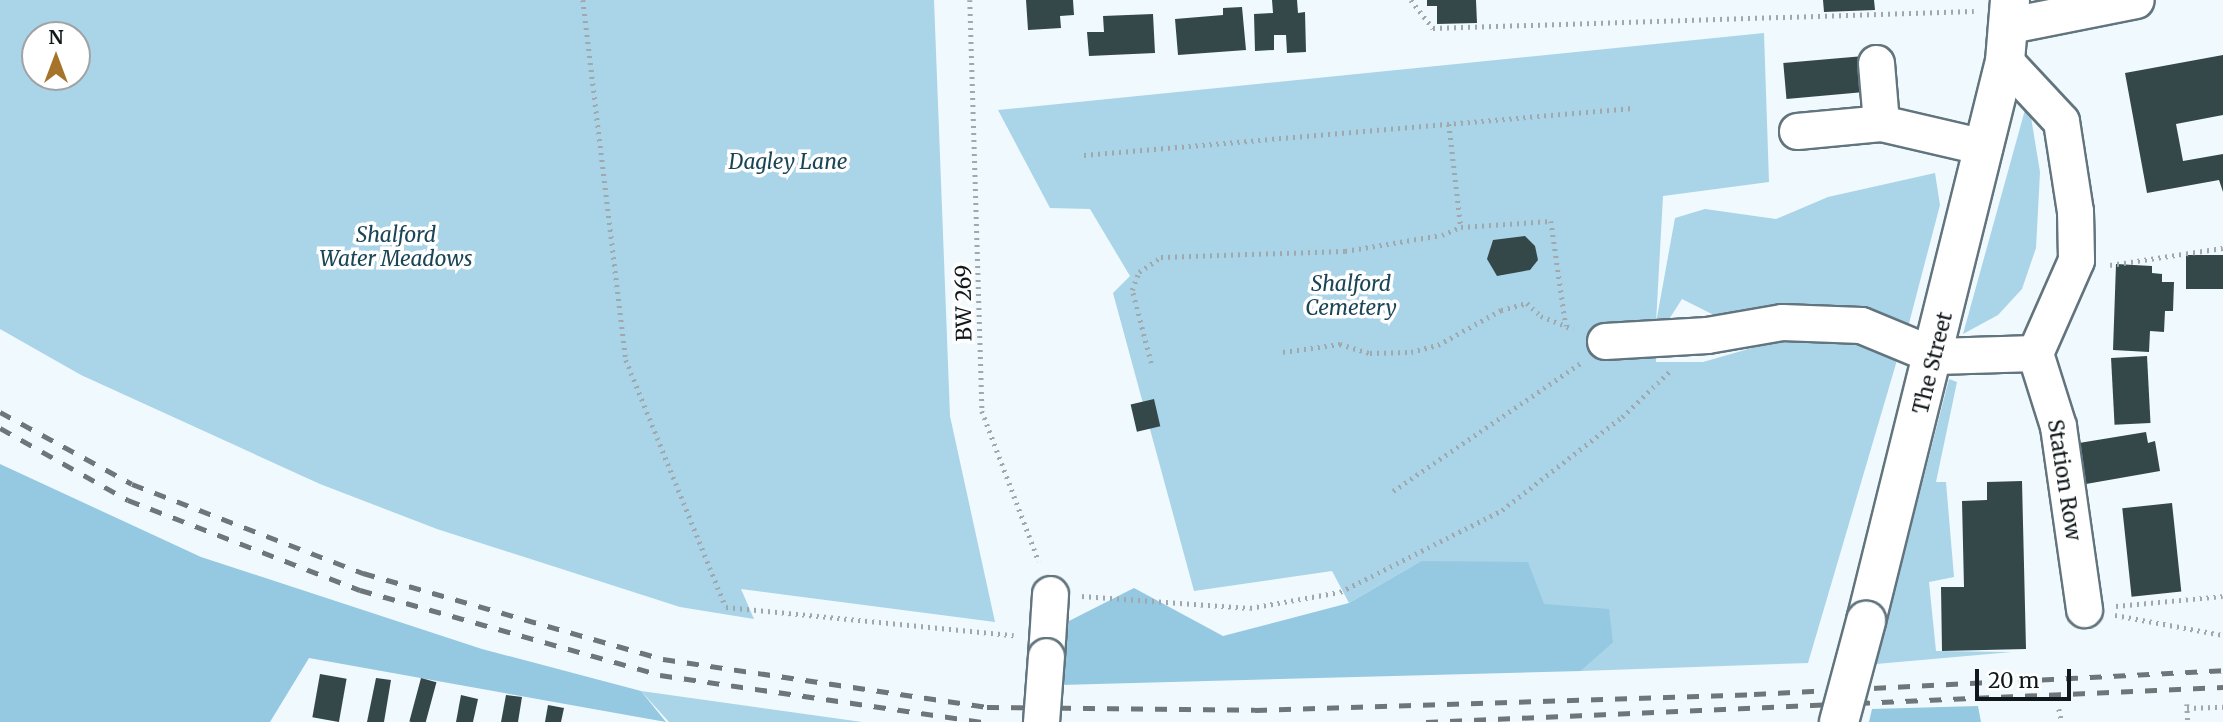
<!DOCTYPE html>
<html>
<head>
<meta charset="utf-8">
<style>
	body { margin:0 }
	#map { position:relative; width:2223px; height:722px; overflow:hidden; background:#f0f9fd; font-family:Merriweather,serif }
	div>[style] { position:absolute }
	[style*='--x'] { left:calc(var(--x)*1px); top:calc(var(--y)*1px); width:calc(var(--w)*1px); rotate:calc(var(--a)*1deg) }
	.green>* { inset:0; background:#aad4e8 }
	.forest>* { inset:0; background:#95c8e1 }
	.building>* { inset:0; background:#344849; transform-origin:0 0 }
	.path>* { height:4.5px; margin-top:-2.25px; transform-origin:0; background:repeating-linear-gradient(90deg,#a0a8ac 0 2px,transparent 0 7px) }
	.roads { filter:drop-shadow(2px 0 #62747d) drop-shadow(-2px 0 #62747d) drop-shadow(0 2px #62747d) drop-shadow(0 -2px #62747d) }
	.minor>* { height:35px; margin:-17.5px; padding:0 17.5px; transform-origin:17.5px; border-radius:17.5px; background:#fff }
	.major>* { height:38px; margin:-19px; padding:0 19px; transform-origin:19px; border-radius:19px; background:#fff }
	.rail>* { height:5px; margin-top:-2.5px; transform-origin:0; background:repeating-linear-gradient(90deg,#6e7679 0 12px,transparent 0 24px) }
	.bridges { filter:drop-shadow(2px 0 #62747d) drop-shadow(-2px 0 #62747d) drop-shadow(0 2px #62747d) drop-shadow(0 -2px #62747d) }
	.minor-bridge>* { height:35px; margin:-17.5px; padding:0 17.5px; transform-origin:17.5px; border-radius:17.5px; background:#fff }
	.major-bridge>* { height:38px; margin:-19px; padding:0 19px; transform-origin:19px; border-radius:19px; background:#fff }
	span { translate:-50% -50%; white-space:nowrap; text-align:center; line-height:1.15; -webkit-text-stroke:7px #fff; paint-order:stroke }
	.park-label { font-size:21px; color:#1a4557; font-style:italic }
	.street-label { font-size:21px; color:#10181b }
	.north { position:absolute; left:21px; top:21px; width:70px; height:70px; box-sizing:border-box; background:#fff; border:2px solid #9fa3a4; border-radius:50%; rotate:0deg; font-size:19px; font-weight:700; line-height:28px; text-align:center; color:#10181b }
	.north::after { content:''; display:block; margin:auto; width:24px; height:32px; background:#a6732b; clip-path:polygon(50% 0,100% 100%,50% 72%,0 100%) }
	.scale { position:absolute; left:1975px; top:669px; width:96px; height:32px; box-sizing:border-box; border:4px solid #10181b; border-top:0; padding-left:9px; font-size:21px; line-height:24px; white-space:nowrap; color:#10181b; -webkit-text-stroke:5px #fff; paint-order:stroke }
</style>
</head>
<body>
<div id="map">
	<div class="green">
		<i style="clip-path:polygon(evenodd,0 0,934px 0,950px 416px,995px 622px,741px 589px,754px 619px,680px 607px,437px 529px,320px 484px,81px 375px,0 329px,0 0,35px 35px,77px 35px,77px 77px,35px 77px,35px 35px)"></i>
		<i style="clip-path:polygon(1764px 33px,1769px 182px,1663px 196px,1656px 323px,1675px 218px,1705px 209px,1776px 219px,1828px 197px,1935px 173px,1940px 205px,1907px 331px,1720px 318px,1682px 299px,1661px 332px,1656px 332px,1656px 362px,1703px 362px,1798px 335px,1852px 336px,1900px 350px,1808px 663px,1581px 671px,1613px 643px,1544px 604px,1453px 564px,1421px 561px,1349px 603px,1332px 571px,1194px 591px,1113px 293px,1130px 276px,1090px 209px,1050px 208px,998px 110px)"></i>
		<i style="clip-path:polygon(2028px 99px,2040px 172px,2036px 248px,2022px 289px,1998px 315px,1963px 334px)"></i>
		<i style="clip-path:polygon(1949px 379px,1957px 382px,1936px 482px,1946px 482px,1954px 577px,1929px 582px,1936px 651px,2012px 652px,1876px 664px)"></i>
		<i style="clip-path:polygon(641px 691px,862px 722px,669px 722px)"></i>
	</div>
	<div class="forest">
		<i style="clip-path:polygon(0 464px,201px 557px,482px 649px,641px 691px,666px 722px,309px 658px,270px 722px,0 722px)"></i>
		<i style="clip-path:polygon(1421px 561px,1528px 562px,1544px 604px,1609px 609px,1613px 643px,1581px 671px,1060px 685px,1069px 621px,1134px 588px,1223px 636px,1349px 603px)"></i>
		<i style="clip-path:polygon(1978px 706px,1981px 722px,1869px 722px,1872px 709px)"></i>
	</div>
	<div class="building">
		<i style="clip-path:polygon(1026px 0,1073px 0,1074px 15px,1060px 16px,1061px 28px,1028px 30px)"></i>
		<i style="clip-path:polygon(1272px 0,1297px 0,1298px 13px,1305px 12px,1306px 52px,1287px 53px,1286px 35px,1274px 35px,1274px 50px,1255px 51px,1254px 14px,1273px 13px)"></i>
		<i style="clip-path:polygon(1427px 0,1476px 0,1477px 23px,1437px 24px,1437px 6px,1427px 6px)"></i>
		<i style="clip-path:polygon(1823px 0,1874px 0,1875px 10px,1824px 12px)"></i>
		<i style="clip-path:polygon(1242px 7px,1246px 50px,1178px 55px,1175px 19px,1223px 15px,1223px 8px)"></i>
		<i style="clip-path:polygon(1153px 14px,1155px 53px,1089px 56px,1087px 32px,1104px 32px,1103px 16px)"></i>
		<i style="clip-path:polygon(2223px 55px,2223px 115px,2176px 124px,2183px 161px,2223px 154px,2223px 192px,2219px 180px,2147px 193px,2125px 73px)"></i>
		<i style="left:1864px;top:56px;width:36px;height:81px;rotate:85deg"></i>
		<i style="clip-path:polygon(1525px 236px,1535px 246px,1538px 260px,1530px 270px,1497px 276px,1487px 259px,1493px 240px)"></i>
		<i style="left:2223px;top:255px;width:34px;height:37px;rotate:90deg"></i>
		<i style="clip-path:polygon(2116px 264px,2152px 266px,2152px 273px,2162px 274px,2162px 282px,2174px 282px,2173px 311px,2165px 311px,2164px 332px,2150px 331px,2149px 352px,2113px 350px)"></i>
		<i style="left:2147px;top:356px;width:67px;height:36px;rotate:87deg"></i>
		<i style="left:1154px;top:399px;width:28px;height:24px;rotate:77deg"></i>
		<i style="clip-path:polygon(2146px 432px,2148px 443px,2155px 441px,2160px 471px,2086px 484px,2079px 443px)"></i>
		<i style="clip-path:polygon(2022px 481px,2026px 649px,1942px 651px,1941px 587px,1964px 587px,1962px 501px,1987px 500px,1987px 482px)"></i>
		<i style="left:2172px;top:503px;width:89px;height:50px;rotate:84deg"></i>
		<i style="left:320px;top:674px;width:27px;height:44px;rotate:10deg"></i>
		<i style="clip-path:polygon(376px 678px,391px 680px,384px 722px,367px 722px)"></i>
		<i style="left:421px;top:678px;width:16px;height:45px;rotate:15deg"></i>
		<i style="clip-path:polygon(461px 695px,478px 699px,473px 722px,456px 722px)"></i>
		<i style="clip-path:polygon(506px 695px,522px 697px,518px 722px,501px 722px)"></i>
		<i style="clip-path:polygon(548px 705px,564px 708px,561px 722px,545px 722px)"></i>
	</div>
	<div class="path">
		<i style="--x:583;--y:0;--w:363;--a:83.2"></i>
		<i style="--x:626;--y:360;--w:266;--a:68"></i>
		<i style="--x:726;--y:607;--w:289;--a:5.6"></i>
		<i style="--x:970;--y:0;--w:411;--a:88.3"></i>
		<i style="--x:982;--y:411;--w:161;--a:69.3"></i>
		<i style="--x:1411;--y:0;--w:36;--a:52"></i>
		<i style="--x:1433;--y:28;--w:541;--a:-1.8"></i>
		<i style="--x:1449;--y:124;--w:104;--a:83.4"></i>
		<i style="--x:1461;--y:227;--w:90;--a:-3.8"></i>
		<i style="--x:1551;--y:221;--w:106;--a:81.9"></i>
		<i style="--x:1084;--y:155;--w:551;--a:-4.89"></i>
		<i style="--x:2110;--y:265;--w:114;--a:-8.6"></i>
		<i style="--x:1283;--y:352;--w:58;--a:-8"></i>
		<i style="--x:1340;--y:344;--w:31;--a:17"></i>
		<i style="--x:1370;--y:353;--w:41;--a:-1.4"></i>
		<i style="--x:1411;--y:352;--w:28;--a:-15"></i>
		<i style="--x:1438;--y:345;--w:72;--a:-29.1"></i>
		<i style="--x:1501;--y:310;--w:27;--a:-15"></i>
		<i style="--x:1527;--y:303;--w:19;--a:43"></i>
		<i style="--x:1541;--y:316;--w:35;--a:22"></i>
		<i style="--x:1151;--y:363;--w:75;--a:-104.6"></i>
		<i style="--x:1132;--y:290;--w:19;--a:-69"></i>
		<i style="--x:1139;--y:272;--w:27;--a:-34"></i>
		<i style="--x:1161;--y:257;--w:184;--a:-1.9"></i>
		<i style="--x:1345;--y:251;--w:98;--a:-9.4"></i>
		<i style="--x:1442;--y:235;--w:21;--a:-23"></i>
		<i style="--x:1393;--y:491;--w:229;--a:-34.3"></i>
		<i style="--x:1082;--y:596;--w:168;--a:4.1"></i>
		<i style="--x:1250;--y:608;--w:91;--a:-10.1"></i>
		<i style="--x:1340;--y:592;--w:182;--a:-26.8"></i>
		<i style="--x:1502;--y:510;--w:152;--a:-37.8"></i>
		<i style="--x:1622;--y:417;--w:66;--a:-43.8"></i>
		<i style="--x:2116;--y:606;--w:107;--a:-5.3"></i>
		<i style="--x:2115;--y:615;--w:110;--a:10.5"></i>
		<i style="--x:2187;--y:704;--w:18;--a:87"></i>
		<i style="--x:2187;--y:708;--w:36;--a:-2"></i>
		<i style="--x:2059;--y:709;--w:13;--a:77"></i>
	</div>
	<div class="roads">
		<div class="minor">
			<i style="--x:2010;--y:25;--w:128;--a:-11.2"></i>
			<i style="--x:2005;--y:61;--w:82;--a:47"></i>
			<i style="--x:2061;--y:121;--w:91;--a:81.2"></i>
			<i style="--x:2075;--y:211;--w:49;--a:88.8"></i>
			<i style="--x:2076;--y:260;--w:102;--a:113.8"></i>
			<i style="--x:2035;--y:353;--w:77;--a:72.5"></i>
			<i style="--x:2058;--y:426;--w:185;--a:81.9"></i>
			<i style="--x:1876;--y:63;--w:60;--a:85.2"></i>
			<i style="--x:1881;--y:123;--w:106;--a:13.1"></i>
			<i style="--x:1797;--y:131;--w:84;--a:-5.4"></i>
			<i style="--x:1605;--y:341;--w:102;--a:-3.4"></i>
			<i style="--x:1707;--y:335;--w:76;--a:-9.8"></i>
			<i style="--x:1782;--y:322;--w:79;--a:2.2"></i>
			<i style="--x:1861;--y:325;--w:81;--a:22.5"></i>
			<i style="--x:1936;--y:356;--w:99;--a:-1.7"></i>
			<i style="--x:1046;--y:656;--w:62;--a:-86.3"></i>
		</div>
		<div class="major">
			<i style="--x:1866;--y:621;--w:577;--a:-76.06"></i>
			<i style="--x:2005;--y:61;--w:61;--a:-85.3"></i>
		</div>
	</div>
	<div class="rail">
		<i style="--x:0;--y:412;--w:150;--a:28.6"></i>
		<i style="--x:132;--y:484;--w:248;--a:21.1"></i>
		<i style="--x:363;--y:573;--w:312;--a:16"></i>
		<i style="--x:663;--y:659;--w:328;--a:8.4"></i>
		<i style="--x:987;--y:707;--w:268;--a:0.6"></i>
		<i style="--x:1255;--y:710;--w:499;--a:-1.8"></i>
		<i style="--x:1754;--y:694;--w:470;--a:-2.9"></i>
		<i style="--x:0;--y:428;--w:147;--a:29.4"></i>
		<i style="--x:128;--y:500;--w:249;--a:21.2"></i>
		<i style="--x:360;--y:590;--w:312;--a:15.8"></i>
		<i style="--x:660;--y:675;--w:327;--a:8.3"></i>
		<i style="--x:1426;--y:722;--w:798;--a:-2.51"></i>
	</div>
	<div class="bridges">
		<div class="minor-bridge">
			<i style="--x:1041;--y:722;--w:66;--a:-85.7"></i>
		</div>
		<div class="major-bridge">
			<i style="--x:1839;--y:722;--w:105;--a:-75"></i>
		</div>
	</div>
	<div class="park-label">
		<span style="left:788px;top:162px">Dagley Lane</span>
		<span style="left:396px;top:247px">Shalford<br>Water Meadows</span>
		<span style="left:1351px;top:296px">Shalford<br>Cemetery</span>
	</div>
	<div class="street-label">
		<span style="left:964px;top:303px;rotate:-91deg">BW 269</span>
		<span style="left:1933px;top:363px;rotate:-76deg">The Street</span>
		<span style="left:2064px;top:480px;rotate:81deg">Station Row</span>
	</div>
	<div class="north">N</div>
	<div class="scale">20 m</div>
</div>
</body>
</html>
